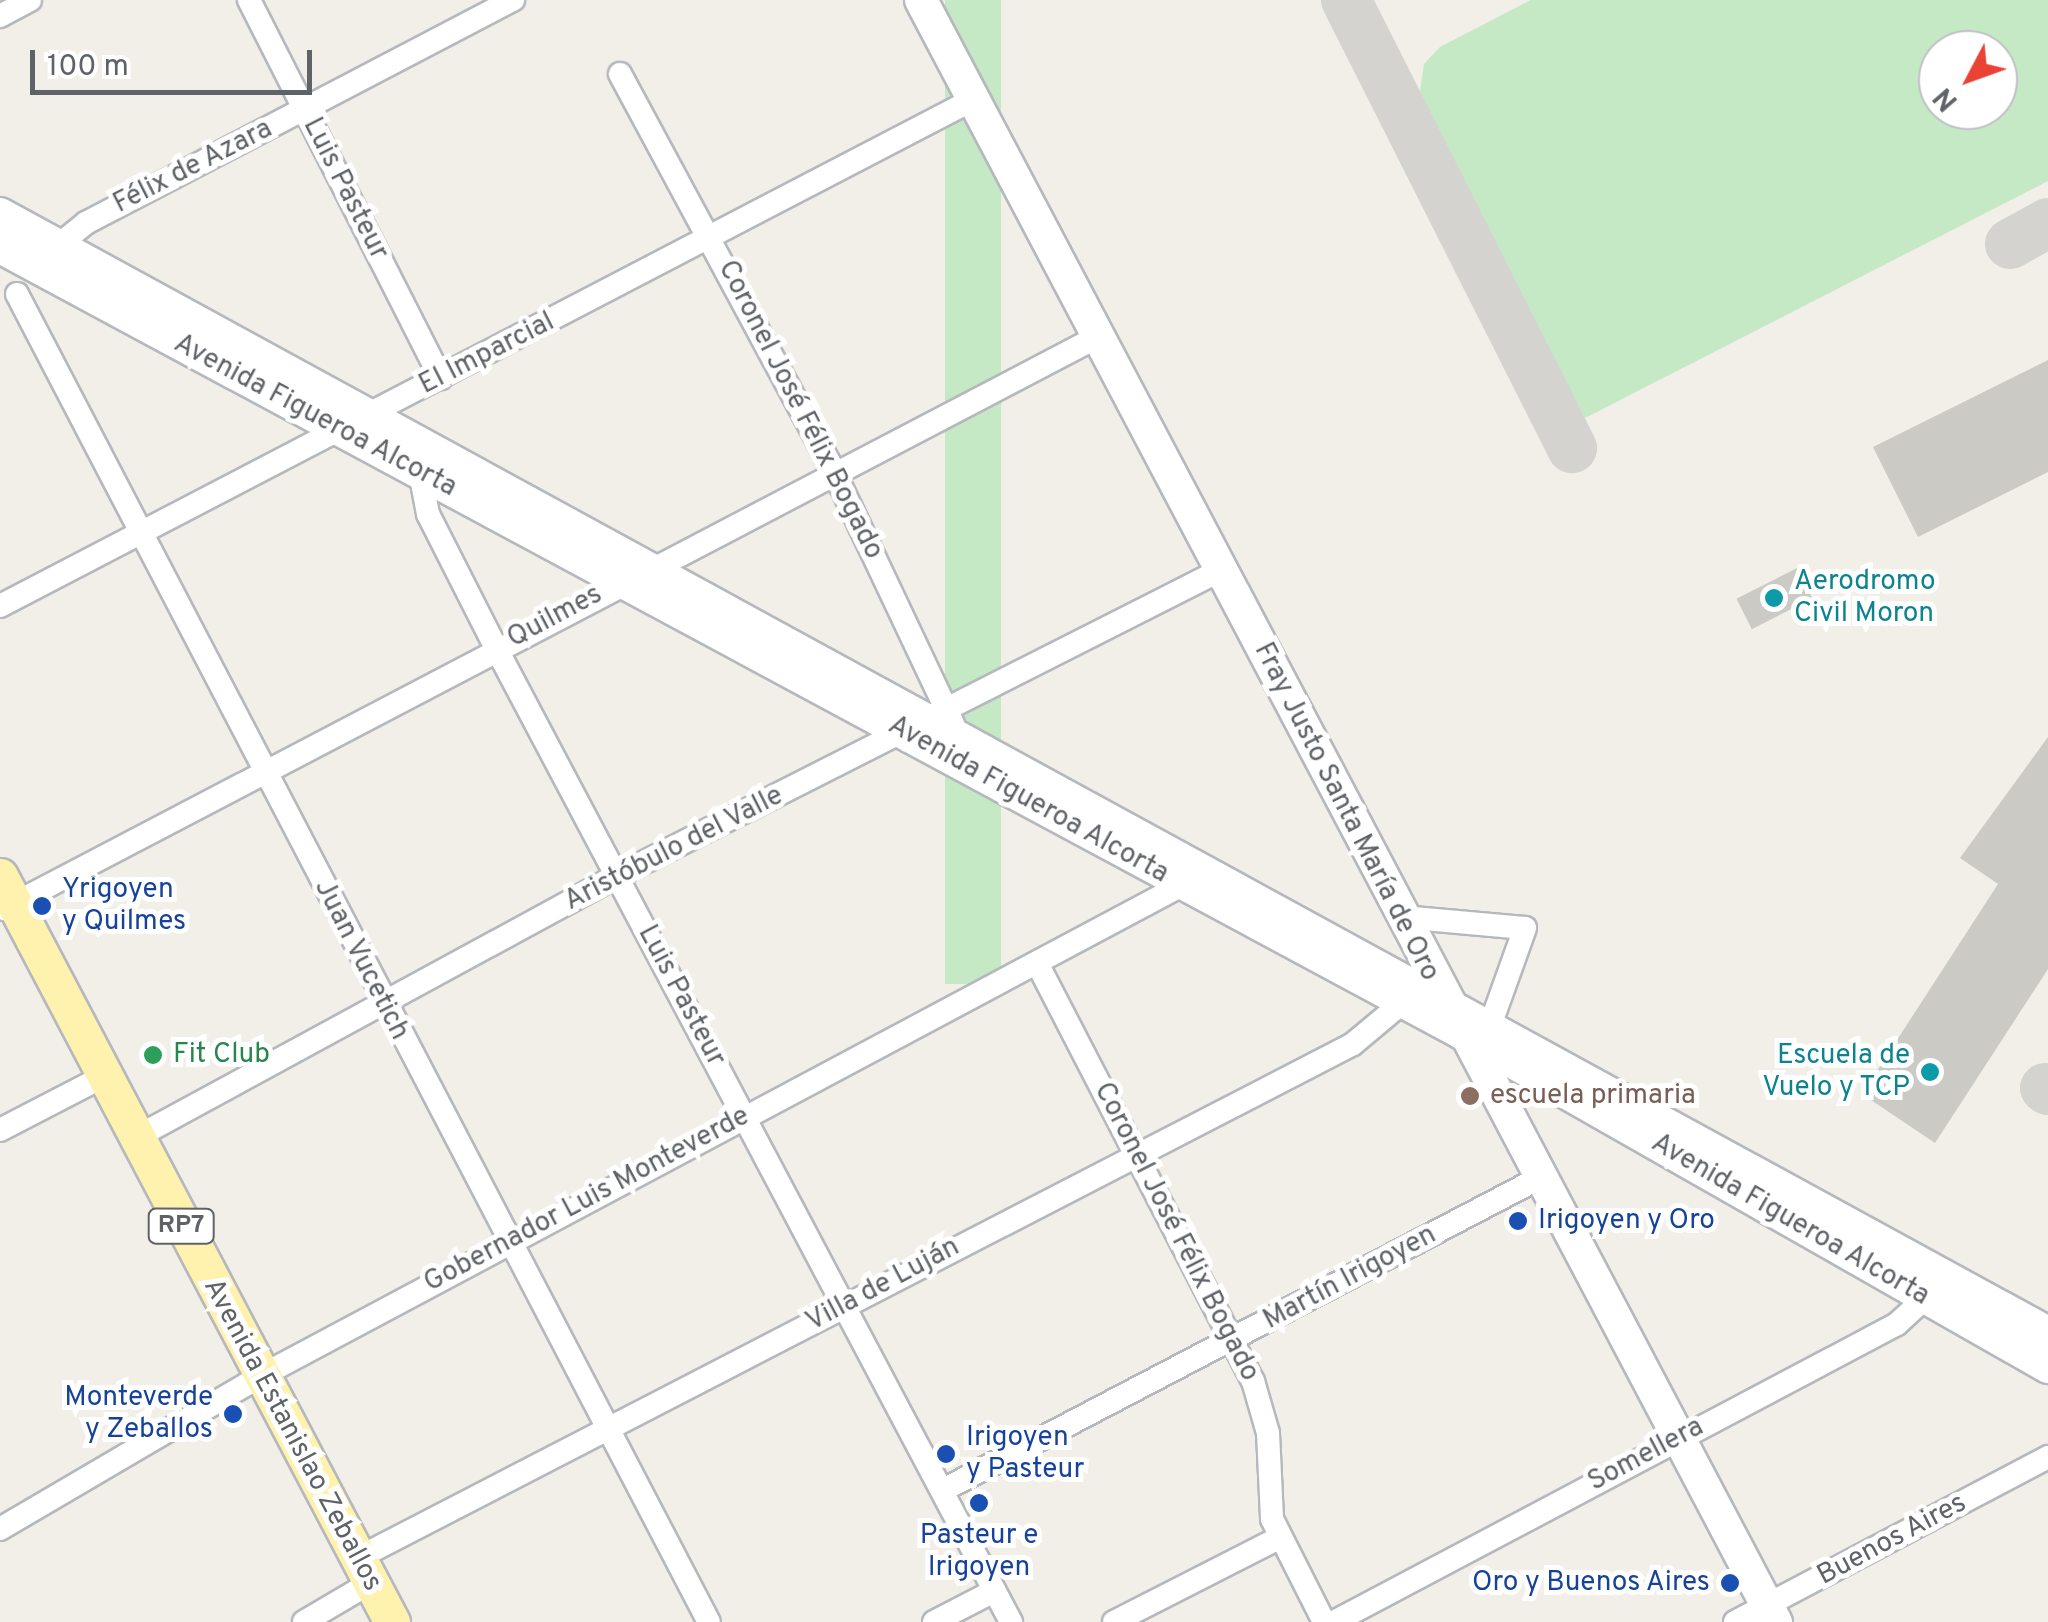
<!DOCTYPE html>
<html>
<head>
<meta charset="utf-8">
<style>
	body { margin:0 }
	#map { position:relative; width:2048px; height:1622px; overflow:hidden; background:#f1efe8; font-family:Overpass,sans-serif }
	div>[style] { position:absolute }
	[style*='--x'] { left:calc(var(--x)*1px); top:calc(var(--y)*1px); width:calc(var(--w)*1px); rotate:calc(var(--a)*1deg) }
	.green>* { inset:0; background:#c5e8c5; transform-origin:0 0 }
	.taxiway>* { height:50px; margin:-25px; padding:0 25px; transform-origin:25px; border-radius:25px; background:#d4d3d0 }
	.building>* { inset:0; background:#cccac5; transform-origin:0 0 }
	.roads { filter:drop-shadow(2px 0 #b5b8bc) drop-shadow(-2px 0 #b5b8bc) drop-shadow(0 2px #b5b8bc) drop-shadow(0 -2px #b5b8bc) }
	.street>* { height:22px; margin:-11px; padding:0 11px; transform-origin:11px; border-radius:11px; background:#fff }
	.secondary>* { height:32px; margin:-16px; padding:0 16px; transform-origin:16px; border-radius:16px; background:#fff }
	.primary>* { height:35px; margin:-17.5px; padding:0 17.5px; transform-origin:17.5px; border-radius:17.5px; background:#fff2af }
	.dots>* { width:28px; height:28px; translate:-50% -50%; box-sizing:border-box; border:5px solid #fff; border-radius:50% }
	span { translate:-50% -50%; white-space:nowrap; text-align:center; line-height:1.15; -webkit-text-stroke:10px #fff; paint-order:stroke }
	.shield-label span { padding:2px 8px; background:#fff; border:2px solid; border-radius:8px; -webkit-text-stroke-width:0 }
	.shield-label { font-size:25px; color:#5f6368; font-weight:700 }
	.street-label { font-size:28px; color:#5f6368 }
	.culture-label { font-size:28px; color:#0d838f }
	.left { translate:0 -50%; text-align:left }
	.right { translate:-100% -50%; text-align:right }
	.transit-label { font-size:28px; color:#164399 }
	.leisure-label { font-size:28px; color:#27864d }
	.education-label { font-size:28px; color:#785e54 }
	.north { position:absolute; left:1918px; top:30px; width:100px; height:100px; box-sizing:border-box; background:#fff; border:2px solid #bfc1c3; border-radius:50%; rotate:229deg; font-size:28px; font-weight:700; line-height:40px; text-align:center; color:#5f6368 }
	.north::after { content:''; display:block; margin:auto; width:35px; height:45px; background:#ea4335; clip-path:polygon(50% 0,100% 100%,50% 72%,0 100%) }
	.scale { position:absolute; left:30px; top:50px; width:282px; height:45px; box-sizing:border-box; border:5px solid #5f6368; border-top:0; padding-left:12px; font-size:30px; line-height:35px; white-space:nowrap; color:#5f6368; -webkit-text-stroke:8px #fff; paint-order:stroke }
</style>
</head>
<body>
<div id="map">
	<div class="green">
		<i style="left:945px;top:0;width:56px;height:984px"></i>
		<i style="clip-path:polygon(evenodd,1531px 0,2048px 0,2048px 181px,1585px 418px,1426px 123px,1420px 91px,1424px 64px,1440px 47px,1531px 0,1998px 50px,1998px 110px,1938px 110px,1938px 50px,1998px 50px)"></i>
	</div>
	<div class="taxiway">
		<i style="--x:1346;--y:0;--w:502;--a:63.23"></i>
		<i style="--x:2010;--y:244;--w:43;--a:-28.9"></i>
		<i style="--x:2045;--y:1088;--w:4;--a:34"></i>
	</div>
	<div class="building">
		<i style="clip-path:polygon(2048px 360px,2048px 472px,1918px 537px,1873px 447px)"></i>
		<i style="left:1797px;top:568px;width:34px;height:68px;rotate:63deg"></i>
		<i style="clip-path:polygon(2048px 737px,2048px 969px,1935px 1143px,1862px 1094px,1998px 884px,1960px 858px)"></i>
	</div>
	<div class="roads">
		<div class="street">
			<i style="--x:249;--y:0;--w:424;--a:63.1"></i>
			<i style="--x:0;--y:16;--w:34;--a:-28"></i>
			<i style="--x:620;--y:74;--w:454;--a:61.7"></i>
			<i style="--x:835;--y:474;--w:276;--a:64.7"></i>
			<i style="--x:50;--y:252;--w:46;--a:-38.9"></i>
			<i style="--x:86;--y:223;--w:482;--a:-27.6"></i>
			<i style="--x:17;--y:294;--w:1497;--a:62.48"></i>
			<i style="--x:420;--y:472;--w:43;--a:79.2"></i>
			<i style="--x:428;--y:514;--w:150;--a:63.1"></i>
			<i style="--x:496;--y:648;--w:1102;--a:62.13"></i>
			<i style="--x:0;--y:606;--w:1096;--a:-27.5"></i>
			<i style="--x:4;--y:909;--w:1236;--a:-27.62"></i>
			<i style="--x:1402;--y:917;--w:123;--a:5.1"></i>
			<i style="--x:1037;--y:963;--w:471;--a:62.7"></i>
			<i style="--x:1253;--y:1381;--w:54;--a:73.9"></i>
			<i style="--x:1268;--y:1433;--w:86;--a:87.3"></i>
			<i style="--x:1272;--y:1519;--w:115;--a:63.2"></i>
			<i style="--x:1486;--y:1037;--w:116;--a:-70.3"></i>
			<i style="--x:0;--y:1130;--w:117;--a:-27.4"></i>
			<i style="--x:135;--y:1138;--w:549;--a:-28.53"></i>
			<i style="--x:617;--y:876;--w:675;--a:-26.87"></i>
			<i style="--x:943;--y:1490;--w:677;--a:-27.62"></i>
			<i style="--x:0;--y:1529;--w:300;--a:-30.4"></i>
			<i style="--x:259;--y:1377;--w:1046;--a:-28.06"></i>
			<i style="--x:358;--y:1558;--w:1120;--a:-27.32"></i>
			<i style="--x:1353;--y:1044;--w:64;--a:-39.9"></i>
			<i style="--x:304;--y:1622;--w:79;--a:-30.5"></i>
			<i style="--x:934;--y:1622;--w:68;--a:-27.3"></i>
			<i style="--x:1114;--y:1622;--w:185;--a:-27"></i>
			<i style="--x:1334;--y:1622;--w:637;--a:-27.89"></i>
			<i style="--x:1897;--y:1324;--w:52;--a:-42.6"></i>
			<i style="--x:1735;--y:1622;--w:354;--a:-27.8"></i>
		</div>
		<div class="secondary">
			<i style="--x:921;--y:0;--w:1834;--a:62.21"></i>
			<i style="--x:0;--y:214;--w:2334;--a:28.65"></i>
			<i style="--x:0;--y:247;--w:1658;--a:28.27"></i>
			<i style="--x:1460;--y:1032;--w:677;--a:29.67"></i>
		</div>
		<div class="primary">
			<i style="--x:0;--y:876;--w:843;--a:62.28"></i>
		</div>
	</div>
	<div class="dots">
		<i style="left:1774px;top:598px;background:#0f9aa8"></i>
		<i style="left:42px;top:906px;background:#1a4fb4"></i>
		<i style="left:153px;top:1055px;background:#2e9e5b"></i>
		<i style="left:1930px;top:1072px;background:#0f9aa8"></i>
		<i style="left:1470px;top:1096px;background:#8d6e63"></i>
		<i style="left:1518px;top:1221px;background:#1a4fb4"></i>
		<i style="left:233px;top:1414px;background:#1a4fb4"></i>
		<i style="left:946px;top:1454px;background:#1a4fb4"></i>
		<i style="left:979px;top:1503px;background:#1a4fb4"></i>
		<i style="left:1730px;top:1583px;background:#1a4fb4"></i>
	</div>
	<div class="shield-label">
		<span style="left:181px;top:1226px">RP7</span>
	</div>
	<div class="street-label">
		<span style="left:193px;top:167px;rotate:-27deg">Félix de Azara</span>
		<span style="left:345px;top:189px;rotate:63deg">Luis Pasteur</span>
		<span style="left:487px;top:354px;rotate:-27deg">El Imparcial</span>
		<span style="left:800px;top:410px;rotate:63deg">Coronel José Félix Bogado</span>
		<span style="left:315px;top:416px;rotate:28deg">Avenida Figueroa Alcorta</span>
		<span style="left:555px;top:617px;rotate:-28deg">Quilmes</span>
		<span style="left:1028px;top:800px;rotate:29deg">Avenida Figueroa Alcorta</span>
		<span style="left:1346px;top:812px;rotate:63deg">Fray Justo Santa María de Oro</span>
		<span style="left:674px;top:849px;rotate:-27deg">Aristóbulo del Valle</span>
		<span style="left:361px;top:960px;rotate:63deg">Juan Vucetich</span>
		<span style="left:681px;top:996px;rotate:62deg">Luis Pasteur</span>
		<span style="left:587px;top:1200px;rotate:-28deg">Gobernador Luis Monteverde</span>
		<span style="left:1790px;top:1220px;rotate:30deg">Avenida Figueroa Alcorta</span>
		<span style="left:1176px;top:1232px;rotate:63deg">Coronel José Félix Bogado</span>
		<span style="left:1350px;top:1278px;rotate:-28deg">Martín Irigoyen</span>
		<span style="left:883px;top:1285px;rotate:-28deg">Villa de Luján</span>
		<span style="left:292px;top:1435px;rotate:62deg">Avenida Estanislao Zeballos</span>
		<span style="left:1646px;top:1455px;rotate:-28deg">Somellera</span>
		<span style="left:1892px;top:1540px;rotate:-28deg">Buenos Aires</span>
	</div>
	<div class="culture-label">
		<span class="left" style="left:1794px;top:598px">Aerodromo<br>Civil Moron</span>
		<span class="right" style="left:1910px;top:1072px">Escuela de<br>Vuelo y TCP</span>
	</div>
	<div class="transit-label">
		<span class="left" style="left:62px;top:906px">Yrigoyen<br>y Quilmes</span>
		<span class="left" style="left:1538px;top:1221px">Irigoyen y Oro</span>
		<span class="right" style="left:213px;top:1414px">Monteverde<br>y Zeballos</span>
		<span class="left" style="left:966px;top:1454px">Irigoyen<br>y Pasteur</span>
		<span style="left:979px;top:1552px">Pasteur e<br>Irigoyen</span>
		<span class="right" style="left:1710px;top:1583px">Oro y Buenos Aires</span>
	</div>
	<div class="leisure-label">
		<span class="left" style="left:173px;top:1055px">Fit Club</span>
	</div>
	<div class="education-label">
		<span class="left" style="left:1490px;top:1096px">escuela primaria</span>
	</div>
	<div class="north">N</div>
	<div class="scale">100 m</div>
</div>
</body>
</html>
